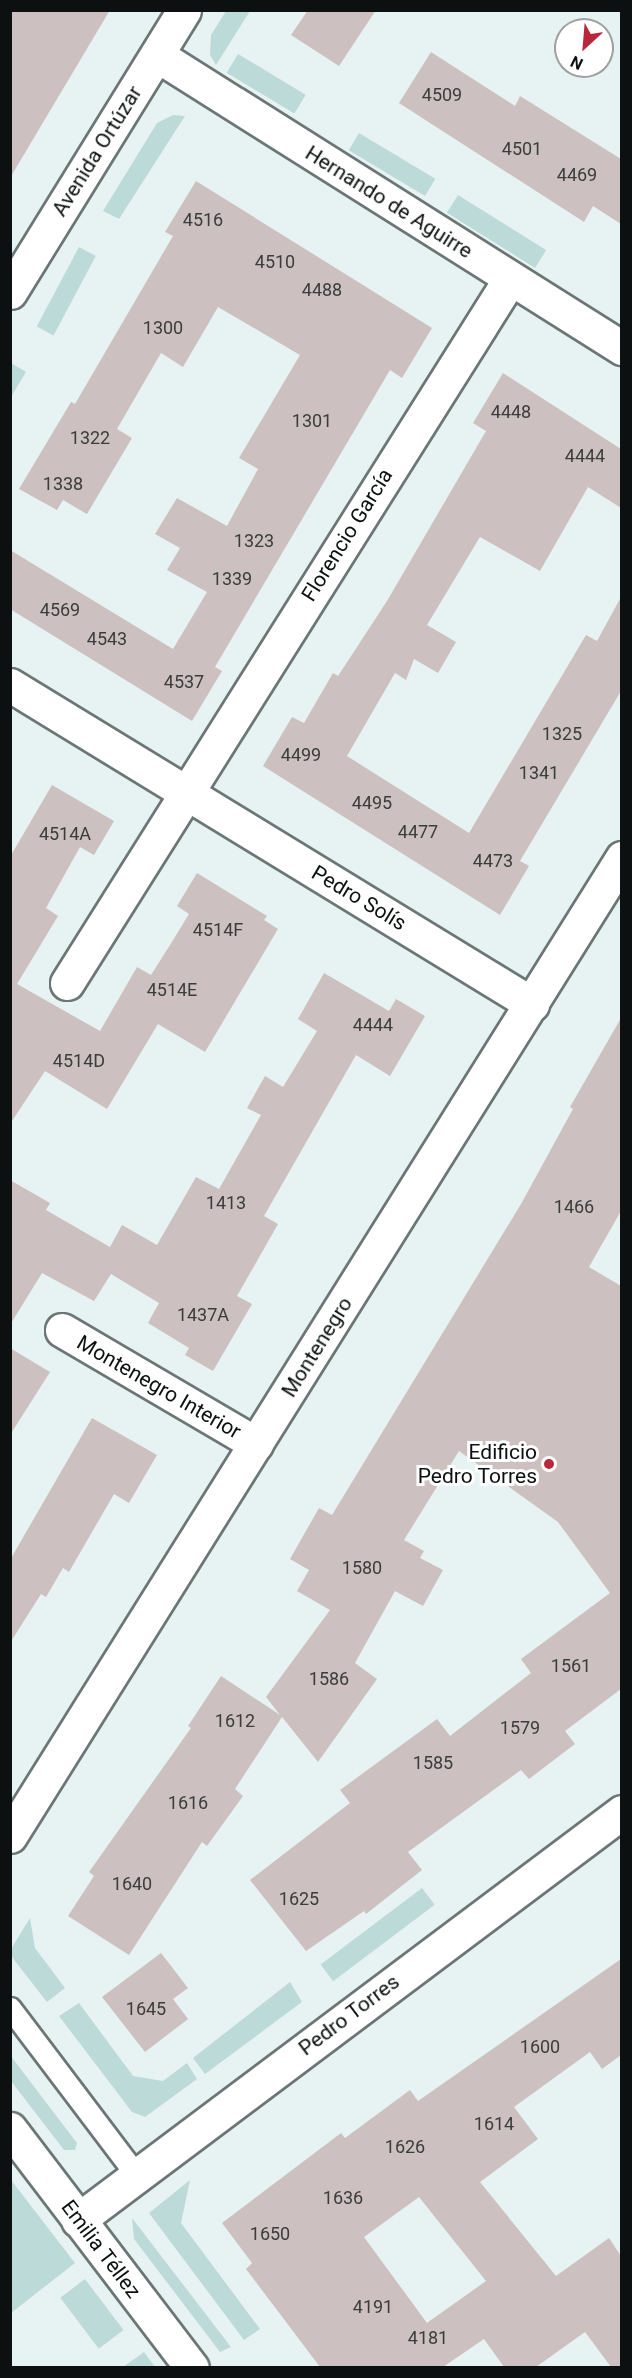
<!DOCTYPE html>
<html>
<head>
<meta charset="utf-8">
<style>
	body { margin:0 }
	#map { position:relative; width:632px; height:2378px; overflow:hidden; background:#e7f3f2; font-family:Roboto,sans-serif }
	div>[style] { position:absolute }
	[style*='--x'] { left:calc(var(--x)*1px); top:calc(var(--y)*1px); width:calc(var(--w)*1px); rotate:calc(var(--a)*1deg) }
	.green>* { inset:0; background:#bcdbd8; transform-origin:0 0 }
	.building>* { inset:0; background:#ccc0c0 }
	.roads { filter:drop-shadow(2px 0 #6b7675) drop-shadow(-2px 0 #6b7675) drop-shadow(0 2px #6b7675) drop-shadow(0 -2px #6b7675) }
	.service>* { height:21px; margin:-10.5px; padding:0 10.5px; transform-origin:10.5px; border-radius:10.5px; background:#fff }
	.minor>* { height:33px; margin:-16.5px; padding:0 16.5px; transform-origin:16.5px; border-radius:16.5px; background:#fff }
	.tertiary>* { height:33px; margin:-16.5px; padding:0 16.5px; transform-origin:16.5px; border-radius:16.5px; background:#fff }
	.dots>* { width:16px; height:16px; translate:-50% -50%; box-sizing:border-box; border:3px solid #fff; border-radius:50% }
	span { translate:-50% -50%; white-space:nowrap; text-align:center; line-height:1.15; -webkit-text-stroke:6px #fff; paint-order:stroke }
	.number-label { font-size:18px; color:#3c3c3c }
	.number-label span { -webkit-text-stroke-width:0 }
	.street-label { font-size:21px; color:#0c1010 }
	.poi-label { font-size:21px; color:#0c1010 }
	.right { translate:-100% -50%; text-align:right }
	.frame { position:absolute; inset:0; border:12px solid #0c1010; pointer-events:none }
	.north { position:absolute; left:554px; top:18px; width:60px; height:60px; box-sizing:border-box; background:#fff; border:2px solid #9e9f9f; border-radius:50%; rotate:206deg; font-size:16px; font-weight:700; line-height:24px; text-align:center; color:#0c1010 }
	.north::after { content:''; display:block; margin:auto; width:21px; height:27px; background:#b9283a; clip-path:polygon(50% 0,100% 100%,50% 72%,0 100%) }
</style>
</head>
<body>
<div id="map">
	<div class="green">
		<i style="clip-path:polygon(226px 11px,250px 11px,216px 65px,210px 55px,211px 35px)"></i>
		<i style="left:238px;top:54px;width:79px;height:22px;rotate:31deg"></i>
		<i style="clip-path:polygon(173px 115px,185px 116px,119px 219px,103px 211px,157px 123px)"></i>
		<i style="left:359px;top:133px;width:89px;height:20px;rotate:31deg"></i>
		<i style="left:458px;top:195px;width:104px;height:21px;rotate:32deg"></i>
		<i style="left:79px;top:247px;width:19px;height:90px;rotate:28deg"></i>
		<i style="clip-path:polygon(11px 363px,26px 372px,11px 397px)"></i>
		<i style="left:422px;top:1888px;width:21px;height:127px;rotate:53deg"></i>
		<i style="clip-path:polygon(30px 1918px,35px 1948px,65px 1988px,47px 2002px,11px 1956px,11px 1949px)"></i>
		<i style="clip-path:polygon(290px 1982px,302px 2002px,205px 2074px,193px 2058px)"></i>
		<i style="clip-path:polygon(79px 2003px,133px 2076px,163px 2081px,187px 2063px,197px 2079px,145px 2117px,132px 2112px,59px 2016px)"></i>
		<i style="clip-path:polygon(10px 2055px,77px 2143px,75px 2150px,64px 2150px,11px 2081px)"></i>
		<i style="clip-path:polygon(11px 2180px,75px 2263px,11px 2313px)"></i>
		<i style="clip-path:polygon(190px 2180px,181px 2223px,260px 2329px,244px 2340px,149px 2213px)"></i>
		<i style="clip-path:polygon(132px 2218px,231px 2347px,220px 2352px,134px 2239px)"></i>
		<i style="left:85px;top:2279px;width:64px;height:31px;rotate:53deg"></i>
		<i style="clip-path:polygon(144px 2352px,155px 2367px,123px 2367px)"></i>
	</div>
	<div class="building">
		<i style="clip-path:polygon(10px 10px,110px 10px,10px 178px)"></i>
		<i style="clip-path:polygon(308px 10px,376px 10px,339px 66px,291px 35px)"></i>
		<i style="clip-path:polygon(431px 52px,515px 106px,520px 96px,621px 159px,621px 224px,593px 206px,584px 222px,399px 103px)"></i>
		<i style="clip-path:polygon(196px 181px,432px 328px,402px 378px,390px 370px,215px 667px,222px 671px,192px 721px,10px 609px,10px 550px,173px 649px,207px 592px,167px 570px,180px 548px,155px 534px,177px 498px,227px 526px,258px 469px,239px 458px,300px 355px,218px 307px,183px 367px,161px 353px,117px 429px,132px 438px,87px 514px,63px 500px,57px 510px,19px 489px,71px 402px,75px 404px,173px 236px,165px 232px)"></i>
		<i style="clip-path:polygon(503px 373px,621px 449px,621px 508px,588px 487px,540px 571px,480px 537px,427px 625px,456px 642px,438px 673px,414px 659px,406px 680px,395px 673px,347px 756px,469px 833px,586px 635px,597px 641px,621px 597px,621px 691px,520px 861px,529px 866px,500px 915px,263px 766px,292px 717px,304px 723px,333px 673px,338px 676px,387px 601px,486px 431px,473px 423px)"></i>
		<i style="clip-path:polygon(52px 785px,114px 821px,94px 855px,80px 847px,46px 908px,58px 916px,17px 984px,100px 1031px,137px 967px,151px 975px,170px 945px,189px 914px,177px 906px,197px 873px,267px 916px,264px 920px,278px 929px,205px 1052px,158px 1024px,107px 1109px,45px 1071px,10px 1124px,10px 857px)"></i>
		<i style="clip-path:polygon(324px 973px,389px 1011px,396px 999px,425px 1016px,390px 1076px,356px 1055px,264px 1216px,278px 1224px,237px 1296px,252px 1304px,213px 1371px,185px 1355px,189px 1348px,148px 1323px,159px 1303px,111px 1274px,94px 1301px,42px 1273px,10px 1325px,10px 1180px,50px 1203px,46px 1210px,110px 1247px,122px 1225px,157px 1245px,196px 1177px,219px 1189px,261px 1115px,247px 1108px,265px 1076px,283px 1087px,317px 1031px,298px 1019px)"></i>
		<i style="clip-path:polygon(621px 1018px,621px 1211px,589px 1267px,621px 1286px,621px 1689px,565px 1731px,575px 1744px,529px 1779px,521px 1770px,408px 1852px,422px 1870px,366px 1914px,364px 1911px,306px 1951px,250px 1880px,350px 1803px,340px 1790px,437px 1719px,450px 1736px,531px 1673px,521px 1659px,610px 1593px,558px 1522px,459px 1451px,404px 1540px,424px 1551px,420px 1558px,443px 1570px,423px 1606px,395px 1591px,355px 1663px,377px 1679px,318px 1762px,282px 1717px,235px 1789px,243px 1796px,207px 1846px,202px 1842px,129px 1955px,68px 1916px,94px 1876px,89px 1872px,191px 1728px,188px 1726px,221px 1676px,280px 1715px,266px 1697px,330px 1610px,297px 1591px,309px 1570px,290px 1559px,319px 1508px,332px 1515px,521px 1204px,573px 1109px,570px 1107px)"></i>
		<i style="clip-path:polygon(10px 1348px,50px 1372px,10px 1435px)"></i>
		<i style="clip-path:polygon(92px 1418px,157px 1455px,129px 1503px,114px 1494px,69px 1572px,63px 1568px,46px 1597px,41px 1594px,10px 1643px,10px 1560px)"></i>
		<i style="clip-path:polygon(161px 1953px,188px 1988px,173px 1999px,188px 2019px,145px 2052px,102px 1997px)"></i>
		<i style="clip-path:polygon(evenodd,621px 1959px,621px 2055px,602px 2069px,590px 2052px,514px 2107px,538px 2139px,480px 2182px,556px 2276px,609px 2238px,621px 2256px,621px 2367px,611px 2367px,585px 2332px,536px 2367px,504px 2367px,484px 2339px,443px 2367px,320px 2367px,246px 2269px,252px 2263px,222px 2223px,341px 2133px,345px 2138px,410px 2090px,418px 2101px,621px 1959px,419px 2197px,486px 2281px,427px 2323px,364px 2237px,419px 2197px)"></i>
	</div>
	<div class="roads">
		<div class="service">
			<i style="--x:10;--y:2008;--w:211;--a:52.9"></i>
		</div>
		<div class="minor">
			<i style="--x:157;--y:55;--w:550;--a:32.22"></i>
			<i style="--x:10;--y:292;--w:331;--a:-58.3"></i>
			<i style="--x:10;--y:685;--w:612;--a:31.43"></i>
			<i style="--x:67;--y:983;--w:832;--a:-57.82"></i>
			<i style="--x:62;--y:1330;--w:225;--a:30.4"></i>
			<i style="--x:78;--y:2220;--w:680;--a:-36.87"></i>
		</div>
		<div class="tertiary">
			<i style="--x:10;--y:1836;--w:1154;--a:-57.96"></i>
			<i style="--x:10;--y:2129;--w:300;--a:52.7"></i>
		</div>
	</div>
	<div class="dots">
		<i style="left:549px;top:1464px;background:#b9283a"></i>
	</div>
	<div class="number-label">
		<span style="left:442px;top:95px">4509</span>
		<span style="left:522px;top:149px">4501</span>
		<span style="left:577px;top:175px">4469</span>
		<span style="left:203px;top:220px">4516</span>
		<span style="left:275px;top:262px">4510</span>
		<span style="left:322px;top:290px">4488</span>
		<span style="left:163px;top:328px">1300</span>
		<span style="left:511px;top:412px">4448</span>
		<span style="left:312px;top:421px">1301</span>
		<span style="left:90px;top:438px">1322</span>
		<span style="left:585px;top:456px">4444</span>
		<span style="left:63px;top:484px">1338</span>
		<span style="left:254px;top:541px">1323</span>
		<span style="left:232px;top:579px">1339</span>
		<span style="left:60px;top:610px">4569</span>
		<span style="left:107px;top:639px">4543</span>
		<span style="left:184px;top:682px">4537</span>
		<span style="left:562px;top:734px">1325</span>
		<span style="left:301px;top:755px">4499</span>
		<span style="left:539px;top:773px">1341</span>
		<span style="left:372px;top:803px">4495</span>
		<span style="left:418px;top:832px">4477</span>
		<span style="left:65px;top:834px">4514A</span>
		<span style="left:493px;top:861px">4473</span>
		<span style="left:218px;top:930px">4514F</span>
		<span style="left:172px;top:990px">4514E</span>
		<span style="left:373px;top:1025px">4444</span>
		<span style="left:79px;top:1061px">4514D</span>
		<span style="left:226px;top:1203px">1413</span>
		<span style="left:574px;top:1207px">1466</span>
		<span style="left:203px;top:1315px">1437A</span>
		<span style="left:362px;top:1568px">1580</span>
		<span style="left:571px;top:1666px">1561</span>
		<span style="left:329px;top:1679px">1586</span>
		<span style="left:235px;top:1721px">1612</span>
		<span style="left:520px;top:1728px">1579</span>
		<span style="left:433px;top:1763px">1585</span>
		<span style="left:188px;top:1803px">1616</span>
		<span style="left:132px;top:1884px">1640</span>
		<span style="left:299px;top:1899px">1625</span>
		<span style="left:146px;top:2009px">1645</span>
		<span style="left:540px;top:2047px">1600</span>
		<span style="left:494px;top:2124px">1614</span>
		<span style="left:405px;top:2147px">1626</span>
		<span style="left:343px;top:2198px">1636</span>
		<span style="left:270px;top:2234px">1650</span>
		<span style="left:373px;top:2307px">4191</span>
		<span style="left:428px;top:2338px">4181</span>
	</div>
	<div class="street-label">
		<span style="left:97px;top:151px;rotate:-58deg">Avenida Ortúzar</span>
		<span style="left:389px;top:202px;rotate:32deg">Hernando de Aguirre</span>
		<span style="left:347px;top:535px;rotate:-58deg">Florencio García</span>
		<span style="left:359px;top:898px;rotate:31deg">Pedro Solís</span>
		<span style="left:317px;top:1347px;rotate:-58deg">Montenegro</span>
		<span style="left:159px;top:1387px;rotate:30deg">Montenegro Interior</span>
		<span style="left:349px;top:2015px;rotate:-37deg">Pedro Torres</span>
		<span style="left:101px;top:2249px;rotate:53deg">Emilia Téllez</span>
	</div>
	<div class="poi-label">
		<span class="right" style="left:537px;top:1464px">Edificio<br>Pedro Torres</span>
	</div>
	<div class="frame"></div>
	<div class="north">N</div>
</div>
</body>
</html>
